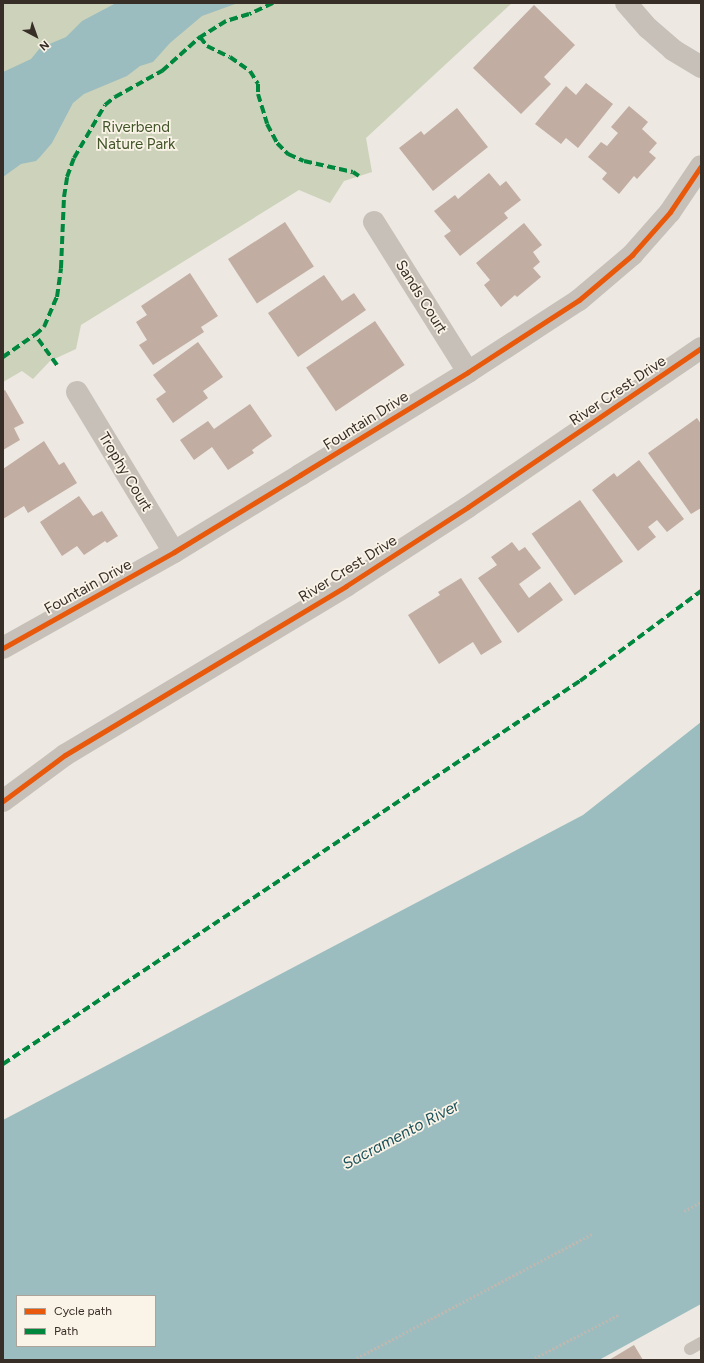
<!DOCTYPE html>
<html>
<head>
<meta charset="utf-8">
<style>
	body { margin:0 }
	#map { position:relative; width:704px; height:1363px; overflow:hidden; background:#ede8e1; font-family:Figtree,sans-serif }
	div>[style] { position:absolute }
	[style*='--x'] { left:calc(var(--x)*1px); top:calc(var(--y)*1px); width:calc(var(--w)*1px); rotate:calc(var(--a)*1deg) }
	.green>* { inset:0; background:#cdd3ba }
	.water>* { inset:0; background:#9cbdbf }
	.building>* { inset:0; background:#c1ada2; transform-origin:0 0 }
	.path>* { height:2.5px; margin-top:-1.25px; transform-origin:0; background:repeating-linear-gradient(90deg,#bfb8b1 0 2px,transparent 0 4px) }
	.service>* { height:12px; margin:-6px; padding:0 6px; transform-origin:6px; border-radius:6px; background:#c6c0b9 }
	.minor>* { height:22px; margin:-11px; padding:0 11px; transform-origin:11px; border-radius:11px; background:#c6c0b9 }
	.quiet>* { height:4px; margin-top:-2px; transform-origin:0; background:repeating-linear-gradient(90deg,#00873e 0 8px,transparent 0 12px) }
	.cycleway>* { height:5px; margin:-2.5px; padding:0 2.5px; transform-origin:2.5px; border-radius:2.5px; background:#e8590c }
	span { translate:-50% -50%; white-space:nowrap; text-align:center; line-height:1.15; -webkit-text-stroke:3.5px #faf3e7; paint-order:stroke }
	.park-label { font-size:15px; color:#43562a }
	.street-label { font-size:15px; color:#372e27 }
	.water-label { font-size:16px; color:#1b515a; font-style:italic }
	.frame { position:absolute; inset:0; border:4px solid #372e27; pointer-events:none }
	.legend { position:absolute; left:16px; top:1295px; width:140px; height:52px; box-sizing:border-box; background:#faf3e7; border:1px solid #aca49a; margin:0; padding:5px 7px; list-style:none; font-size:12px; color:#372e27 }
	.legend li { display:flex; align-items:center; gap:8px; height:20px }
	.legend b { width:20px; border:1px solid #aca49a }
	.north { position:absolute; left:16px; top:16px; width:40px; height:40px; -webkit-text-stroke:3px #faf3e7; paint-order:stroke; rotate:139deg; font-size:11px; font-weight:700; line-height:16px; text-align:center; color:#372e27 }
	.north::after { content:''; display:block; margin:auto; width:14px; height:18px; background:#372e27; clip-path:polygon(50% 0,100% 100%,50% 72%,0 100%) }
</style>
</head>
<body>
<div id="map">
	<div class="green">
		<i style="clip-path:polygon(3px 3px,512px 3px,366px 138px,372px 172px,344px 181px,330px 203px,299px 190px,81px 325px,76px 349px,50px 361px,33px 379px,22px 371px,3px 382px)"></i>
	</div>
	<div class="water">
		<i style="clip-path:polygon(116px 3px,238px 3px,202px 16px,170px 43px,153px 62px,140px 66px,127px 76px,84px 94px,73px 103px,52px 143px,40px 157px,36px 161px,21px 164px,3px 177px,3px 72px,31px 59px,40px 48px,66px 37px,82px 21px)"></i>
		<i style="clip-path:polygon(evenodd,701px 722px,701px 1304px,599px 1360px,3px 1360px,3px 1120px,583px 815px,701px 722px,17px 1296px,155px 1296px,155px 1346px,17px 1346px,17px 1296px)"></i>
	</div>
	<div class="building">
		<i style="clip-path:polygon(534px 5px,575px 45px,544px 77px,551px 84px,521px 114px,473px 68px)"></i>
		<i style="clip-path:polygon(586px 83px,613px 104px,578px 148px,566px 138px,561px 144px,535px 124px,566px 86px,576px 95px)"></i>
		<i style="clip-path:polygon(629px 106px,648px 122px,642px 129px,657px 143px,649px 152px,656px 158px,637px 179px,634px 176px,619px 194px,602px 179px,607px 173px,588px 157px,601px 142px,607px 146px,618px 133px,611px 127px)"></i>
		<i style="clip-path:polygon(457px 108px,488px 147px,433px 191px,399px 148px,421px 131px,424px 135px)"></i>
		<i style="clip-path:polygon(489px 173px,500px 186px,506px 181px,521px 200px,504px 213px,508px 218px,460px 256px,444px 236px,451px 231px,434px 211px,455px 195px,458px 199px)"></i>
		<i style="left:285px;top:222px;width:53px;height:68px;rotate:57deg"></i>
		<i style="clip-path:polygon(524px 223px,542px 245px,533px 252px,540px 262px,533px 268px,541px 277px,517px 297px,515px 295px,501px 307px,484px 285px,490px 280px,476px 263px)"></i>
		<i style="clip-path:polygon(190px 273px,218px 316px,201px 327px,204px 332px,153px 365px,139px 345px,147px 340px,136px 322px,147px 315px,141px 306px)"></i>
		<i style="clip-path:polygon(324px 275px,342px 301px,354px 293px,366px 310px,298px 357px,268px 313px)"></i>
		<i style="left:375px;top:321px;width:53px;height:83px;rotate:56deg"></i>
		<i style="clip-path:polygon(198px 342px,223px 377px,203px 391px,208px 398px,173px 423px,156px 399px,166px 392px,153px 375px)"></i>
		<i style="clip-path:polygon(5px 390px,24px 423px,14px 428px,20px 440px,3px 450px,3px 391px)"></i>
		<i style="clip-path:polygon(250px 404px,272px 436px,252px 450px,254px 453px,228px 470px,212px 447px,194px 460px,180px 440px,208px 421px,214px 429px)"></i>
		<i style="clip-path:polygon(697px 418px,701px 424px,701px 508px,691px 514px,648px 453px)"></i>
		<i style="clip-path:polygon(44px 441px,59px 465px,64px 462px,77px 483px,28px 513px,24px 506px,3px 519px,3px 469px)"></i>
		<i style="clip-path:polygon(639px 460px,684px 519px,667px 532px,657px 520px,648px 527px,656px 537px,638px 551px,592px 490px,614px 473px,617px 477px)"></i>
		<i style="clip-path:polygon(79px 496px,93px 516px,102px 511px,118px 536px,107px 543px,105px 541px,84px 555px,77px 546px,62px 556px,40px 522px)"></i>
		<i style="left:580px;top:500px;width:75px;height:59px;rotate:55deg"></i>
		<i style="clip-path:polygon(512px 542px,519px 551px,525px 547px,541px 568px,519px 584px,529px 598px,550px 582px,563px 600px,518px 633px,478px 578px,497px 565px,491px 557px)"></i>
		<i style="clip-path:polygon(461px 578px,502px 642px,481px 655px,473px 642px,439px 664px,408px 615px,440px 595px,438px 592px)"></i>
		<i style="clip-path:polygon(634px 1345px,643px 1360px,609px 1360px)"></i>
	</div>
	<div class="path">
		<i style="--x:684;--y:1211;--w:19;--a:-28"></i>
		<i style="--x:353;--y:1360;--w:272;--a:-27.8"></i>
		<i style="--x:531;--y:1360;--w:98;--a:-27.3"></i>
	</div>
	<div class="service">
		<i style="--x:690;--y:1349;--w:13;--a:-29"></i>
	</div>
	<div class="minor">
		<i style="--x:626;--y:3;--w:33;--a:49"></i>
		<i style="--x:648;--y:28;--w:33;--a:41"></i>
		<i style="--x:673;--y:50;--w:33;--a:31"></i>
		<i style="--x:374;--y:222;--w:177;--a:57.9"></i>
		<i style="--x:77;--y:392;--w:187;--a:58.8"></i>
		<i style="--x:3;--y:648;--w:196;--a:-29.3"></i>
		<i style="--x:174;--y:552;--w:148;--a:-31.4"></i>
		<i style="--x:300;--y:475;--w:197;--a:-31.5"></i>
		<i style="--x:468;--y:372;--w:132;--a:-33"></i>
		<i style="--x:579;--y:300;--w:70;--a:-40.3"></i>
		<i style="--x:632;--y:255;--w:57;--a:-48.5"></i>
		<i style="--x:670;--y:212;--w:55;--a:-56"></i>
		<i style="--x:3;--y:801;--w:77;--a:-36.6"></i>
		<i style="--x:65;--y:755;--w:328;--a:-31"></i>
		<i style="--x:346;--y:586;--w:145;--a:-32.9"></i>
		<i style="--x:468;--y:507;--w:282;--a:-34.3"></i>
	</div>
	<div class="quiet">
		<i style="--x:273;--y:3;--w:26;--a:155"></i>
		<i style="--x:249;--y:14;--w:24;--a:163"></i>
		<i style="--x:226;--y:21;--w:31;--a:148"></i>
		<i style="--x:200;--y:37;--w:11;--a:52"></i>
		<i style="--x:207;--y:46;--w:25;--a:26"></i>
		<i style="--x:230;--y:57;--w:24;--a:35"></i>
		<i style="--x:250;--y:71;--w:15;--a:58"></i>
		<i style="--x:258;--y:84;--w:10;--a:90"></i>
		<i style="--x:258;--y:94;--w:31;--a:73"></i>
		<i style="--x:267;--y:124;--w:21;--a:62"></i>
		<i style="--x:277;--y:143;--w:16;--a:45"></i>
		<i style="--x:288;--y:154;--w:17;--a:24"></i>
		<i style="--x:304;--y:161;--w:50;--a:12.7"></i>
		<i style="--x:353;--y:172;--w:7;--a:34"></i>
		<i style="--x:3;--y:357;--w:39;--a:-35"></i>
		<i style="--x:57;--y:365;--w:37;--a:-126"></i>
		<i style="--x:35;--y:335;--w:12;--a:-42"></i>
		<i style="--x:44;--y:327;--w:33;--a:-67"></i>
		<i style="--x:57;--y:297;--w:29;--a:-82"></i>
		<i style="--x:61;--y:268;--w:71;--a:-87.6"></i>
		<i style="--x:64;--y:197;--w:20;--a:-81"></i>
		<i style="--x:67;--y:177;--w:20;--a:-70"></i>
		<i style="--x:74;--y:158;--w:61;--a:-59.7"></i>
		<i style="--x:105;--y:105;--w:13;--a:-39"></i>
		<i style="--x:115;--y:97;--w:54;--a:-29"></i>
		<i style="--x:162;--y:71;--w:51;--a:-41.8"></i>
		<i style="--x:3;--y:1064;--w:693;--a:-33.58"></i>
		<i style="--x:580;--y:681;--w:151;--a:-36.6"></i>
	</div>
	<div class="cycleway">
		<i style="--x:3;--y:648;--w:196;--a:-29.3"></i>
		<i style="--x:174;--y:552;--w:148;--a:-31.4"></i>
		<i style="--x:300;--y:475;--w:197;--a:-31.5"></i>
		<i style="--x:468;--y:372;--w:132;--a:-33"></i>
		<i style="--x:579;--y:300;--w:70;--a:-40.3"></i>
		<i style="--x:632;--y:255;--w:57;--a:-48.5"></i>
		<i style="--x:670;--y:212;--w:55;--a:-56"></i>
		<i style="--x:3;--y:801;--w:77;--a:-36.6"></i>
		<i style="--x:65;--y:755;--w:328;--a:-31"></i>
		<i style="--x:346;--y:586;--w:145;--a:-32.9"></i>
		<i style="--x:468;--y:507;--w:282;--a:-34.3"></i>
	</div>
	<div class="park-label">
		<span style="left:136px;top:136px">Riverbend<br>Nature Park</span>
	</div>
	<div class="street-label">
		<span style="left:421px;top:297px;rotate:58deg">Sands Court</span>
		<span style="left:618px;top:391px;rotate:-34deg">River Crest Drive</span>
		<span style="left:366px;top:421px;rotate:-32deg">Fountain Drive</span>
		<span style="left:125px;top:472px;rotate:59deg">Trophy Court</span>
		<span style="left:348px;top:569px;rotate:-32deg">River Crest Drive</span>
		<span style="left:88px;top:587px;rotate:-29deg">Fountain Drive</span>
	</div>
	<div class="water-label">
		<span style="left:401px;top:1135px;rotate:-28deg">Sacramento River</span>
	</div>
	<div class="frame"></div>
	<ul class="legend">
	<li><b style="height:5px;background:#e8590c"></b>Cycle path</li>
	<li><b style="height:5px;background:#00873e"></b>Path</li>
	</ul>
	<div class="north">N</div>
</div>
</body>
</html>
